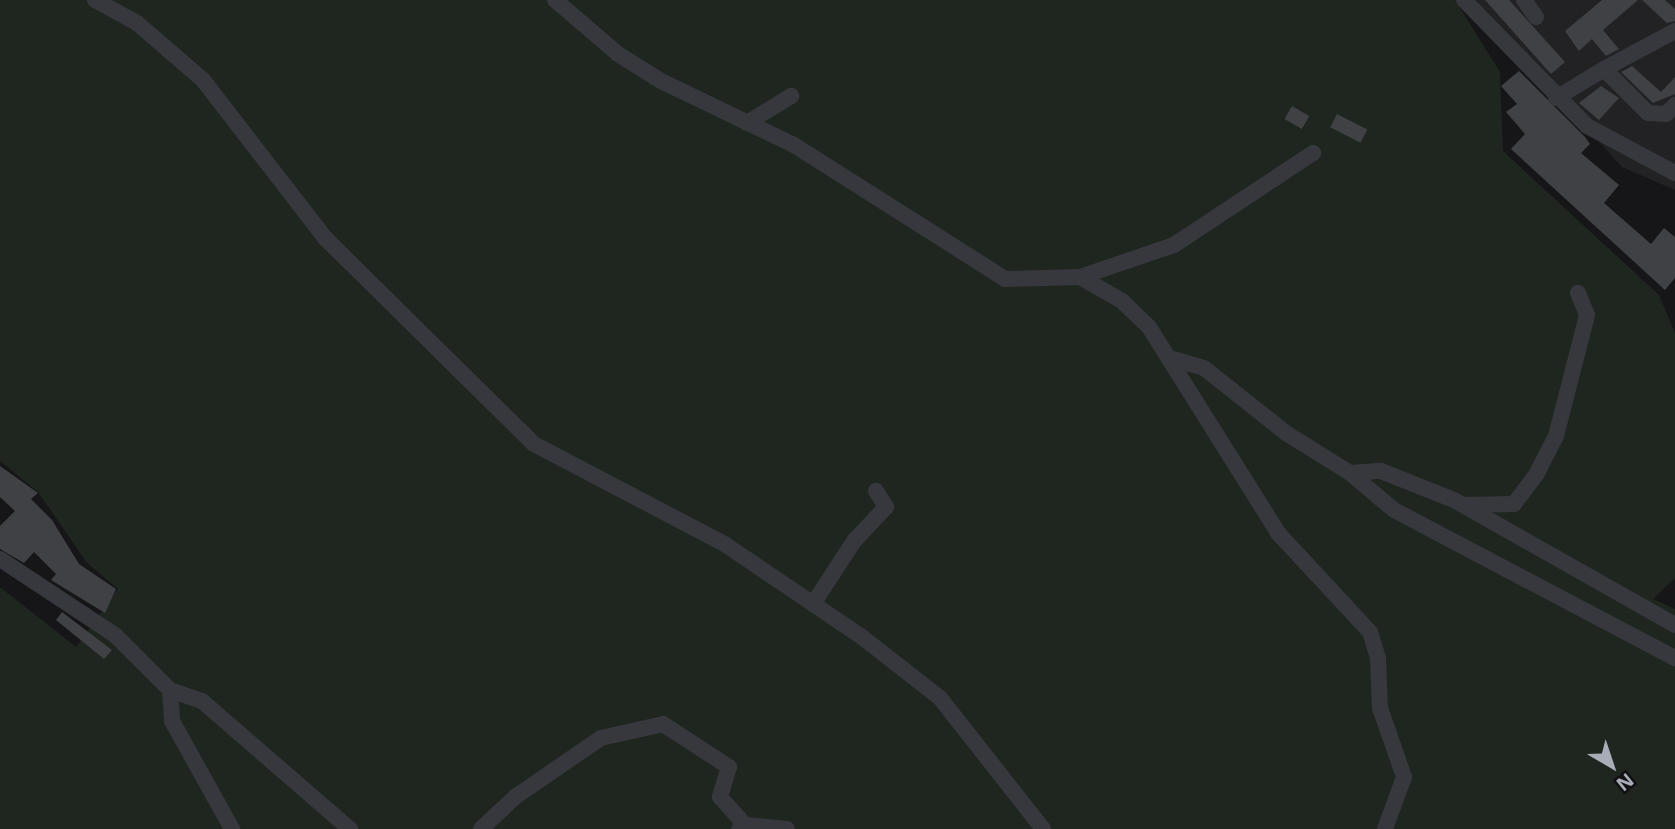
<!DOCTYPE html>
<html>
<head>
<meta charset="utf-8">
<style>
	body { margin:0 }
	#map { position:relative; width:1675px; height:829px; overflow:hidden; background:#161618; font-family:"Noto Sans",sans-serif }
	div>[style] { position:absolute }
	[style*='--x'] { left:calc(var(--x)*1px); top:calc(var(--y)*1px); width:calc(var(--w)*1px); rotate:calc(var(--a)*1deg) }
	.built>* { inset:0; background:#222225 }
	.green>* { inset:0; background:#1e261f }
	.building>* { inset:0; background:#404145; transform-origin:0 0 }
	.minor>* { height:16px; margin:-8px; padding:0 8px; transform-origin:8px; border-radius:8px; background:#37383d }
	span { translate:-50% -50%; white-space:nowrap; text-align:center; line-height:1.15; -webkit-text-stroke:5px #111113; paint-order:stroke }
	.north { position:absolute; left:1577px; top:731px; width:70px; height:70px; -webkit-text-stroke:5px #111113; paint-order:stroke; rotate:141deg; font-size:19px; font-weight:700; line-height:28px; text-align:center; color:#a8adb8 }
	.north::after { content:''; display:block; margin:auto; width:24px; height:32px; background:#a8adb8; clip-path:polygon(50% 0,100% 100%,50% 72%,0 100%) }
</style>
</head>
<body>
<div id="map">
	<div class="built">
		<i style="clip-path:polygon(1471px 0,1675px 0,1675px 190px,1622px 167px)"></i>
	</div>
	<div class="green">
		<i style="clip-path:polygon(0 0,1455px 0,1500px 72px,1503px 151px,1659px 295px,1675px 333px,1675px 578px,1653px 599px,1675px 609px,1675px 829px,0 829px,0 587px,76px 647px,118px 589px,87px 563px,38px 492px,0 461px)"></i>
	</div>
	<div class="building">
		<i style="clip-path:polygon(1485px 0,1509px 0,1565px 62px,1551px 74px)"></i>
		<i style="clip-path:polygon(1602px 0,1638px 0,1603px 30px,1619px 49px,1606px 56px,1592px 39px,1579px 51px,1565px 31px)"></i>
		<i style="clip-path:polygon(1642px 0,1665px 0,1675px 9px,1675px 21px,1667px 23px)"></i>
		<i style="clip-path:polygon(1632px 66px,1661px 92px,1675px 77px,1675px 94px,1653px 103px,1621px 72px)"></i>
		<i style="clip-path:polygon(1519px 71px,1585px 137px,1590px 144px,1581px 153px,1619px 185px,1604px 203px,1651px 244px,1664px 228px,1675px 237px,1675px 278px,1665px 290px,1511px 149px,1525px 134px,1506px 112px,1517px 104px,1501px 86px)"></i>
		<i style="clip-path:polygon(1601px 86px,1619px 98px,1599px 120px,1579px 103px)"></i>
		<i style="left:1292px;top:106px;width:20px;height:15px;rotate:30deg"></i>
		<i style="left:1337px;top:114px;width:34px;height:15px;rotate:27deg"></i>
		<i style="clip-path:polygon(0 466px,38px 493px,31px 499px,52px 520px,79px 564px,116px 589px,105px 613px,51px 580px,56px 574px,34px 552px,24px 563px,0 549px,0 526px,15px 511px,0 497px)"></i>
		<i style="clip-path:polygon(62px 612px,112px 650px,104px 659px,56px 620px)"></i>
	</div>
	<div class="minor">
		<i style="--x:95;--y:0;--w:48;--a:28.7"></i>
		<i style="--x:137;--y:23;--w:87;--a:40.8"></i>
		<i style="--x:203;--y:80;--w:200;--a:52.3"></i>
		<i style="--x:325;--y:238;--w:293;--a:44.6"></i>
		<i style="--x:534;--y:444;--w:217;--a:27.7"></i>
		<i style="--x:726;--y:545;--w:164;--a:34.1"></i>
		<i style="--x:862;--y:637;--w:99;--a:38"></i>
		<i style="--x:940;--y:698;--w:167;--a:51.8"></i>
		<i style="--x:555;--y:0;--w:83;--a:40.6"></i>
		<i style="--x:618;--y:54;--w:51;--a:32.1"></i>
		<i style="--x:661;--y:81;--w:148;--a:25.7"></i>
		<i style="--x:794;--y:145;--w:250;--a:32.4"></i>
		<i style="--x:1005;--y:279;--w:75;--a:-1.5"></i>
		<i style="--x:1080;--y:277;--w:99;--a:-18.8"></i>
		<i style="--x:1174;--y:245;--w:167;--a:-33.5"></i>
		<i style="--x:1464;--y:0;--w:176;--a:45.7"></i>
		<i style="--x:1587;--y:126;--w:100;--a:28.1"></i>
		<i style="--x:1524;--y:0;--w:21;--a:55"></i>
		<i style="--x:1604;--y:69;--w:81;--a:-28.2"></i>
		<i style="--x:1556;--y:98;--w:56;--a:-31.1"></i>
		<i style="--x:1604;--y:69;--w:62;--a:45"></i>
		<i style="--x:1648;--y:113;--w:18;--a:3"></i>
		<i style="--x:1666;--y:114;--w:13;--a:-45"></i>
		<i style="--x:747;--y:123;--w:52;--a:-31.5"></i>
		<i style="--x:1080;--y:277;--w:48;--a:29.7"></i>
		<i style="--x:1122;--y:301;--w:37;--a:44"></i>
		<i style="--x:1149;--y:327;--w:243;--a:57.9"></i>
		<i style="--x:1278;--y:533;--w:135;--a:47.1"></i>
		<i style="--x:1370;--y:632;--w:28;--a:73"></i>
		<i style="--x:1378;--y:659;--w:49;--a:87.7"></i>
		<i style="--x:1380;--y:708;--w:73;--a:70.8"></i>
		<i style="--x:1404;--y:777;--w:55;--a:110.1"></i>
		<i style="--x:1173;--y:359;--w:32;--a:16"></i>
		<i style="--x:1204;--y:368;--w:105;--a:38.4"></i>
		<i style="--x:1286;--y:433;--w:75;--a:32"></i>
		<i style="--x:1350;--y:473;--w:31;--a:-4"></i>
		<i style="--x:1381;--y:471;--w:79;--a:21.7"></i>
		<i style="--x:1454;--y:500;--w:254;--a:29.5"></i>
		<i style="--x:1350;--y:473;--w:57;--a:40.1"></i>
		<i style="--x:1394;--y:510;--w:318;--a:27.8"></i>
		<i style="--x:1463;--y:505;--w:51;--a:-1.1"></i>
		<i style="--x:1514;--y:504;--w:39;--a:-53"></i>
		<i style="--x:1537;--y:473;--w:42;--a:-62.8"></i>
		<i style="--x:1556;--y:436;--w:125;--a:-75.6"></i>
		<i style="--x:1587;--y:315;--w:24;--a:-112"></i>
		<i style="--x:0;--y:559;--w:138;--a:33.5"></i>
		<i style="--x:115;--y:635;--w:78;--a:45"></i>
		<i style="--x:170;--y:690;--w:31;--a:86"></i>
		<i style="--x:172;--y:721;--w:124;--a:60.9"></i>
		<i style="--x:813;--y:604;--w:75;--a:-56.9"></i>
		<i style="--x:854;--y:541;--w:47;--a:-46.7"></i>
		<i style="--x:886;--y:507;--w:19;--a:-122"></i>
		<i style="--x:170;--y:690;--w:34;--a:19"></i>
		<i style="--x:202;--y:701;--w:196;--a:40.9"></i>
		<i style="--x:745;--y:825;--w:42;--a:5.4"></i>
		<i style="--x:481;--y:829;--w:47;--a:-43.3"></i>
		<i style="--x:515;--y:797;--w:104;--a:-34.5"></i>
		<i style="--x:601;--y:738;--w:64;--a:-12.7"></i>
		<i style="--x:663;--y:724;--w:79;--a:33.1"></i>
		<i style="--x:729;--y:767;--w:31;--a:107"></i>
		<i style="--x:720;--y:797;--w:38;--a:48"></i>
		<i style="--x:745;--y:825;--w:7;--a:146"></i>
	</div>
	<div class="north">N</div>
</div>
</body>
</html>
